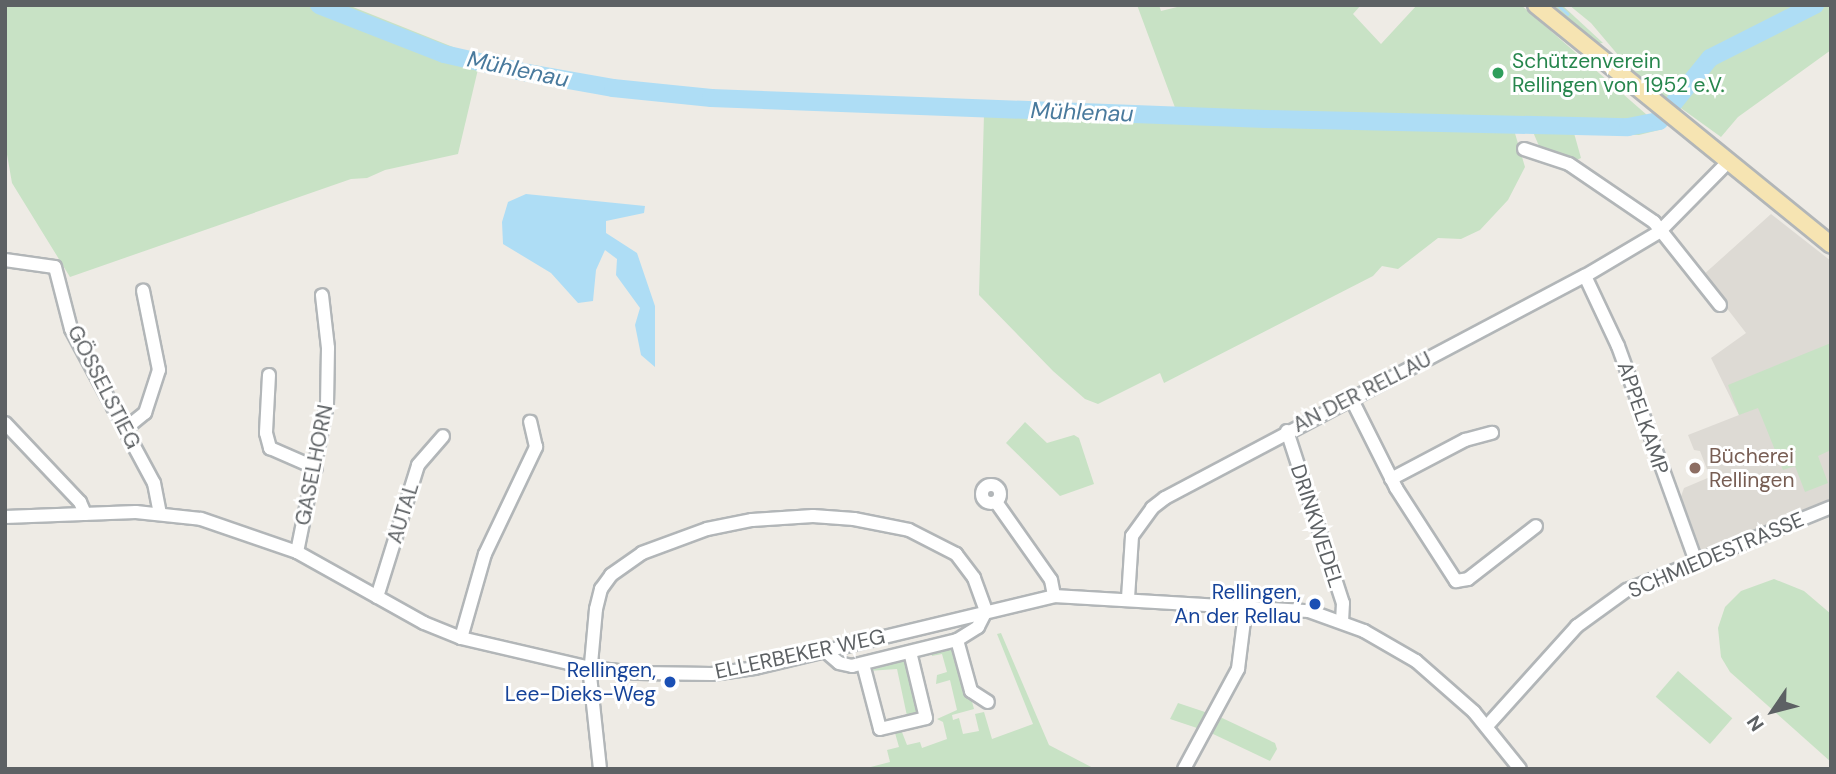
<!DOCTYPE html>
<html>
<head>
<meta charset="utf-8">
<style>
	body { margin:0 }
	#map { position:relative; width:1836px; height:774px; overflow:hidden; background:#eeebe5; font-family:"DM Sans",sans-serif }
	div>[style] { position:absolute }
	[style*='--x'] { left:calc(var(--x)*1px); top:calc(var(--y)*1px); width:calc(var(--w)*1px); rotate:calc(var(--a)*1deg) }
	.education>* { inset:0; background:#dddad4 }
	.green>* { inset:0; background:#c8e2c5; transform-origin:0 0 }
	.water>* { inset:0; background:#aeddf5 }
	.stream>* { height:2.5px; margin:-1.25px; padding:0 1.25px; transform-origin:1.25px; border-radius:1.25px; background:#aeddf5 }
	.river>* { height:18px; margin:-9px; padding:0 9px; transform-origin:9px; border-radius:9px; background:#aeddf5 }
	.roads { filter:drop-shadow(2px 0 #b2b6b8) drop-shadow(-2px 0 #b2b6b8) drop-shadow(0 2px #b2b6b8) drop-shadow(0 -2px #b2b6b8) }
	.minor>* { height:12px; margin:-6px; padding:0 6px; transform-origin:6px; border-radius:6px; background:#fff }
	.minor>.ring { margin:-6px; padding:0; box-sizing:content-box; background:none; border:12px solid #fff; border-radius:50% }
	.major>* { height:16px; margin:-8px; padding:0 8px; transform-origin:8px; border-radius:8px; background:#f6e4b2 }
	.dots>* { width:19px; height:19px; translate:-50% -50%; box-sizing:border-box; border:4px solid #fff; border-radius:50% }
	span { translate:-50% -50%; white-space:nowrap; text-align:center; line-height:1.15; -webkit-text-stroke:6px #fff; paint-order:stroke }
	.leisure-label { font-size:21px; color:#27864d }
	.left { translate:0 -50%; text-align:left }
	.street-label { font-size:21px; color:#5d6164 }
	.education-label { font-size:21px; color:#785e54 }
	.transit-label { font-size:21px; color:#164399 }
	.right { translate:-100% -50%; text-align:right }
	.water-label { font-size:23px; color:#497a9d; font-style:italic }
	.frame { position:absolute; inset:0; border:7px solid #5d6164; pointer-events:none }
	.north { position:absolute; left:1738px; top:676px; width:70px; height:70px; -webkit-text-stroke:5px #fff; paint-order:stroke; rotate:235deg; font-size:19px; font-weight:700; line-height:28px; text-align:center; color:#5d6164 }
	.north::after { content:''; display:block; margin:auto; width:24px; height:32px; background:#5d6164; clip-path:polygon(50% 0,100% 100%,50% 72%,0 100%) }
</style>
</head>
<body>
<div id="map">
	<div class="education">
		<i style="clip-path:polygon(1771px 214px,1831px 261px,1831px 499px,1700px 554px,1680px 499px,1684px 488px,1710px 477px,1700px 451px,1694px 450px,1688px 435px,1739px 415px,1711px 358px,1746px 333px,1702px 276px)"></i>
	</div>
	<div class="green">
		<i style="clip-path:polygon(5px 5px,348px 5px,478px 57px,479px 65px,458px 154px,385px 170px,367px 178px,351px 179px,70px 277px,12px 183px,5px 143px)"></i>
		<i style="clip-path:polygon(1137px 5px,1159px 5px,1161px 11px,1185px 5px,1361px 5px,1353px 14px,1381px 44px,1417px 5px,1521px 5px,1663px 129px,1639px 135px,1574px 133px,1581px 158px,1572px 162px,1539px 146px,1533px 132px,1514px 130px,1525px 167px,1508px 200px,1480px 230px,1461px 239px,1438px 238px,1398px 269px,1382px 266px,1373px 276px,1164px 383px,1160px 373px,1098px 404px,1085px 399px,1053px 371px,979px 295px,984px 114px,1374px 127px,1374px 118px,1177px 113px)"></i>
		<i style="clip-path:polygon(1544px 5px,1562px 5px,1603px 43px,1591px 44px)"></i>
		<i style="clip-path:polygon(1569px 5px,1831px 5px,1831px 50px,1738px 117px,1721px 137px,1635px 75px,1591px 23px)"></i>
		<i style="clip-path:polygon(1831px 343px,1831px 450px,1818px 456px,1828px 483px,1805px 492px,1795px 466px,1783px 470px,1758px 408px,1739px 415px,1728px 385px)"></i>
		<i style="clip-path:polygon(1025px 422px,1047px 443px,1074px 435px,1079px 438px,1094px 484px,1060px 496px,1006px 443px)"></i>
		<i style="clip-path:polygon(1774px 579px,1804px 591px,1831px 614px,1831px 762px,1730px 672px,1721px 657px,1718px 628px,1725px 607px,1741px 591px)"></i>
		<i style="clip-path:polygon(1001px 633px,1049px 745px,1095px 769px,863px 769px,890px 762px,887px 750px,899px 747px,895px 733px,883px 736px,882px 731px,900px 727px,907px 745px,920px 742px,922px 748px,947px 739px,943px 722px,937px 719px,957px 710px,950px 680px,936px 684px,937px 675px,947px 672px,942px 654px,932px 656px,930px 650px,952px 645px,958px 649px,974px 709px,952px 715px,953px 720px,959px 718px,963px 734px,979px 731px,975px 714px,984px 712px,992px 739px,1033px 724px,997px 634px)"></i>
		<i style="clip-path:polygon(908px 659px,922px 716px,887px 725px,882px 721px,907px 716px,897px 669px,868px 671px)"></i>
		<i style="left:1678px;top:671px;width:72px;height:34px;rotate:41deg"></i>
		<i style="clip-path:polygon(1178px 703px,1208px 713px,1200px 729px,1170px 719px)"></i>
		<i style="clip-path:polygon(1220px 717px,1275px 743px,1277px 749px,1270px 761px,1211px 733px)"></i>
	</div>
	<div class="water">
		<i style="clip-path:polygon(526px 194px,645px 206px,644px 213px,606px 221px,606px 233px,637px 253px,655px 306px,655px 367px,641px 355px,635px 325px,640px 308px,616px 275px,617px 259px,605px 250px,596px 270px,593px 301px,578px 303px,551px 273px,503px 244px,502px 222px,508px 202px)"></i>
	</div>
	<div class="stream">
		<i style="--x:1558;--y:5;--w:13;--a:42"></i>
		<i style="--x:1672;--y:95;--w:6;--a:31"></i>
	</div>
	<div class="river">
		<i style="--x:319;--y:5;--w:134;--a:21.4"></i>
		<i style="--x:444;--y:54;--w:81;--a:12.8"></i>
		<i style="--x:523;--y:72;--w:91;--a:10.1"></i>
		<i style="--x:613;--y:88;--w:99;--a:5.8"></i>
		<i style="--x:711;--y:98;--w:555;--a:2.17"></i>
		<i style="--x:1266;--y:119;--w:362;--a:1.3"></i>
		<i style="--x:1628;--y:127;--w:32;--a:-11"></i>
		<i style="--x:1659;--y:121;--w:81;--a:-51"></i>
		<i style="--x:1710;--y:58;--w:118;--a:-26.8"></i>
	</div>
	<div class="roads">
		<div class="minor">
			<i style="--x:1524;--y:149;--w:47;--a:18.4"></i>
			<i style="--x:1569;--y:164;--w:103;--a:34.3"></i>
			<i style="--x:1654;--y:222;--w:106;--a:51.5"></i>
			<i style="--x:5;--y:260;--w:50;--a:8"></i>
			<i style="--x:55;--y:267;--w:64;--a:75.5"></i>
			<i style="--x:71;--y:329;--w:175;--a:61.7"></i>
			<i style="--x:154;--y:483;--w:31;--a:79"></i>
			<i style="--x:1585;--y:276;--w:77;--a:64.8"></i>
			<i style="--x:1618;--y:346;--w:230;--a:70.1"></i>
			<i style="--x:269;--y:375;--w:58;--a:93"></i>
			<i style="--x:266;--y:433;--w:16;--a:75"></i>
			<i style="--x:270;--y:448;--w:50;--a:23.5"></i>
			<i style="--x:1351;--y:398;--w:101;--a:63.4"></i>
			<i style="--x:1396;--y:488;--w:111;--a:57.2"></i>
			<i style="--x:1456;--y:581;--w:12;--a:-9"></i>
			<i style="--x:1468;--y:579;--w:86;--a:-37.9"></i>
			<i style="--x:5;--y:423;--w:109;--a:46.5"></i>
			<i style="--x:80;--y:502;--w:13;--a:67"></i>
			<i style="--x:125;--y:429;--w:26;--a:-39"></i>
			<i style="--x:145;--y:413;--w:45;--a:-72"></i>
			<i style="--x:159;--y:370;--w:81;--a:-101.4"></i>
			<i style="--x:1287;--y:431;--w:181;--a:72"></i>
			<i style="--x:1343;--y:603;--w:19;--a:93"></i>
			<i style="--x:1391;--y:479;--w:84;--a:-27.8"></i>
			<i style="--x:1465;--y:440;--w:28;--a:-15"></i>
			<i class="ring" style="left:982px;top:485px;width:6px;height:6px"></i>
			<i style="--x:996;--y:502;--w:95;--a:54.8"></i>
			<i style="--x:1051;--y:580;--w:16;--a:79"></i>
			<i style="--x:5;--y:517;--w:131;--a:-2.2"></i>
			<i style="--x:136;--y:512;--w:65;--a:6.1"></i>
			<i style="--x:201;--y:519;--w:102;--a:19"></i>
			<i style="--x:297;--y:552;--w:145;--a:29.2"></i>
			<i style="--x:424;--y:623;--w:40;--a:22"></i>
			<i style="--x:461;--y:638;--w:132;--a:13.1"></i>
			<i style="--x:590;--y:668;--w:48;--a:5.9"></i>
			<i style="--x:638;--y:673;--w:74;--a:0.8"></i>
			<i style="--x:712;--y:674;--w:43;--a:-7.9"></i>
			<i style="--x:755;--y:668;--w:308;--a:-13.5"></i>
			<i style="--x:1054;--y:596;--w:255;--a:3.4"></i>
			<i style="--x:1309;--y:611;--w:59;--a:20"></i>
			<i style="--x:1364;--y:631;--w:60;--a:30"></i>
			<i style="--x:1416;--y:661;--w:77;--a:41.3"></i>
			<i style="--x:1474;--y:712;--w:73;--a:51.1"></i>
			<i style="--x:297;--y:552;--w:150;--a:-78.5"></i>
			<i style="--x:327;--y:405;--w:57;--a:-89"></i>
			<i style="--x:328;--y:348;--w:53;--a:-96.5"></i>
			<i style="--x:377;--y:597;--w:138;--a:-72.7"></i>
			<i style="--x:418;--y:465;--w:38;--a:-49"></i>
			<i style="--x:1128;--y:598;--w:62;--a:-86.3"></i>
			<i style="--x:1132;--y:536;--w:34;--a:-54"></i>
			<i style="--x:1152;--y:508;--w:16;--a:-38"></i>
			<i style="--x:1165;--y:498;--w:475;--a:-27.9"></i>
			<i style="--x:1585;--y:276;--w:86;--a:-30.7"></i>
			<i style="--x:1659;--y:232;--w:100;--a:-45.4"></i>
			<i style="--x:461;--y:638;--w:87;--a:-74.1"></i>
			<i style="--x:485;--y:554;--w:119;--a:-64.5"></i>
			<i style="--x:536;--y:447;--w:26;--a:-103"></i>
			<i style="--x:957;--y:640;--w:53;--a:74.6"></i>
			<i style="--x:971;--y:691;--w:20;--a:33"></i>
			<i style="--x:863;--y:664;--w:67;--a:75.3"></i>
			<i style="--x:880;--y:729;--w:47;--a:-13.4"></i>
			<i style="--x:926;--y:718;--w:68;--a:-103.6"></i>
			<i style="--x:1487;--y:726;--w:135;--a:-48"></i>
			<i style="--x:1577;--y:626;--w:62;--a:-35.8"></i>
			<i style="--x:1627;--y:590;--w:220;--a:-22.1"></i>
			<i style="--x:600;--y:769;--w:95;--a:-96.1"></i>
			<i style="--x:590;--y:675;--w:66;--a:-84.8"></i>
			<i style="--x:596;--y:609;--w:21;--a:-76"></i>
			<i style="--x:601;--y:589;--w:17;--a:-54"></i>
			<i style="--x:611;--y:575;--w:38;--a:-35"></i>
			<i style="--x:642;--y:553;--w:69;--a:-20.3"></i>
			<i style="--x:707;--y:529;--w:46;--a:-11.3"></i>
			<i style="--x:752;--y:520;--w:61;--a:-3.8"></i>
			<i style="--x:813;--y:516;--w:41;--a:4.2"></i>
			<i style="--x:854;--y:519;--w:56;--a:11.3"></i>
			<i style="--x:909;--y:530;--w:53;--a:27.1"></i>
			<i style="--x:956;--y:554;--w:30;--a:53"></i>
			<i style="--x:974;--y:578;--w:35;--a:70"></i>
			<i style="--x:986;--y:611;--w:18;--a:117"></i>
			<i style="--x:978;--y:627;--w:25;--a:148"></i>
			<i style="--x:957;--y:640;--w:108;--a:166.1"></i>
			<i style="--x:852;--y:666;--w:13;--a:-167"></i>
			<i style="--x:839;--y:663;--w:18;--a:-139"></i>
			<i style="--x:1184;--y:769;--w:114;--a:-61.6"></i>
			<i style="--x:1238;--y:669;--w:64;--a:-82.9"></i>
		</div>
		<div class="major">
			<i style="--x:1536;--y:5;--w:380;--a:39.1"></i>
		</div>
	</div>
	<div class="dots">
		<i style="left:1498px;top:73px;background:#2e9e5b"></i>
		<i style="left:1695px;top:468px;background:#8d6e63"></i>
		<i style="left:1315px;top:604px;background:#1a4fb4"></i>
		<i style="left:670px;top:682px;background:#1a4fb4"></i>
	</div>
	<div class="leisure-label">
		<span class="left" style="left:1512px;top:73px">Schützenverein<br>Rellingen von 1952 e.V.</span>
	</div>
	<div class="street-label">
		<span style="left:104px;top:387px;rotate:63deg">GÖSSELSTIEG</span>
		<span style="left:1362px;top:392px;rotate:-27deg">AN DER RELLAU</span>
		<span style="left:1643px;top:418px;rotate:71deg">APPELKAMP</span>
		<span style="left:314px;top:465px;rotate:-79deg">GASELHORN</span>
		<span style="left:403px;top:513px;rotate:-73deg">AUTAL</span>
		<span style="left:1317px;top:526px;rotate:72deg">DRINKWEDEL</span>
		<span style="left:1716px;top:555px;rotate:-23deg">SCHMIEDESTRASSE</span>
		<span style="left:800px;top:654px;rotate:-12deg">ELLERBEKER WEG</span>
	</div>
	<div class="education-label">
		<span class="left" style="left:1709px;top:468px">Bücherei<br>Rellingen</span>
	</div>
	<div class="transit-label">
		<span class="right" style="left:1301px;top:604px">Rellingen,<br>An der Rellau</span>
		<span class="right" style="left:656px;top:682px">Rellingen,<br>Lee-Dieks-Weg</span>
	</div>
	<div class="water-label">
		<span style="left:518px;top:69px;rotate:12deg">Mühlenau</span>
		<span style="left:1082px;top:112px;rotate:2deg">Mühlenau</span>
	</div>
	<div class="frame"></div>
	<div class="north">N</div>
</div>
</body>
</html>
